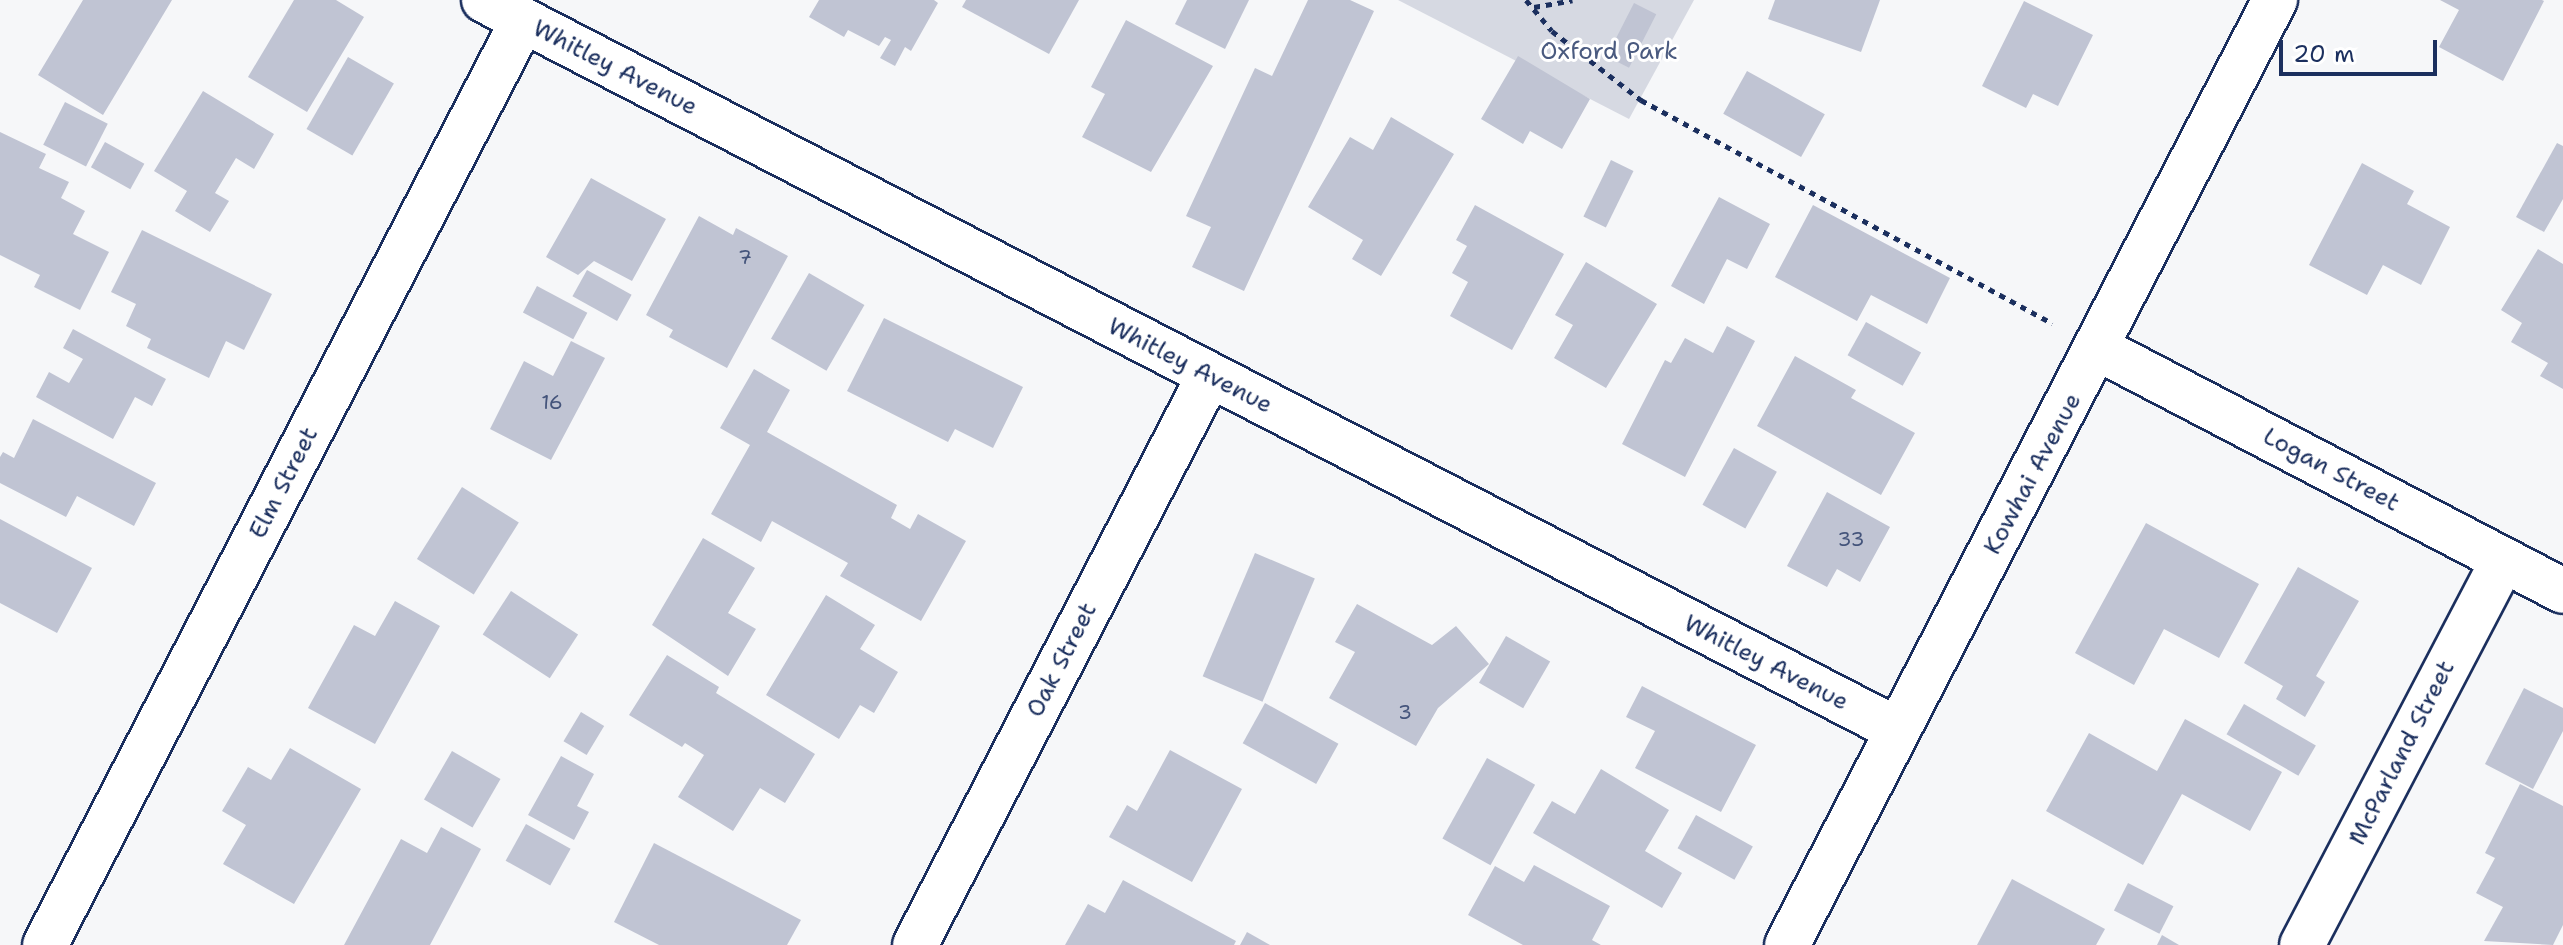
<!DOCTYPE html>
<html>
<head>
<meta charset="utf-8">
<style>
	body { margin:0 }
	#map { position:relative; width:2563px; height:945px; overflow:hidden; background:#f6f7f9; font-family:"Shantell Sans",sans-serif }
	div>[style] { position:absolute }
	[style*='--x'] { left:calc(var(--x)*1px); top:calc(var(--y)*1px); width:calc(var(--w)*1px); rotate:calc(var(--a)*1deg) }
	.green>* { inset:0; background:#d6d9e2 }
	.building>* { inset:0; background:#c0c4d3; transform-origin:0 0 }
	.path>* { height:5px; margin-top:-2.5px; transform-origin:0; background:repeating-linear-gradient(90deg,#1b2f5e 0 6px,transparent 0 12px) }
	.roads { filter:drop-shadow(2px 0 #1b2f5e) drop-shadow(-2px 0 #1b2f5e) drop-shadow(0 2px #1b2f5e) drop-shadow(0 -2px #1b2f5e) }
	.street>* { height:44px; margin:-22px; padding:0 22px; transform-origin:22px; border-radius:22px; background:#fff }
	span { translate:-50% -50%; white-space:nowrap; text-align:center; line-height:1.15; -webkit-text-stroke:6px #fff; paint-order:stroke }
	.number-label { font-size:20px; color:#44547b }
	.number-label span { -webkit-text-stroke-width:0 }
	.park-label { font-size:24px; color:#4a5a7f }
	.street-label { font-size:24px; color:#1b2f5e }
	.scale { position:absolute; left:2279px; top:40px; width:158px; height:36px; box-sizing:border-box; border:4px solid #1b2f5e; border-top:0; padding-left:10px; font-size:24px; line-height:28px; white-space:nowrap; color:#1b2f5e; -webkit-text-stroke:6px #fff; paint-order:stroke }
</style>
</head>
<body>
<div id="map">
	<div class="green">
		<i style="clip-path:polygon(1398px 0,1694px 0,1629px 119px)"></i>
	</div>
	<div class="building">
		<i style="clip-path:polygon(83px 0,172px 0,103px 115px,38px 75px)"></i>
		<i style="clip-path:polygon(294px 0,336px 0,364px 17px,307px 112px,248px 77px)"></i>
		<i style="clip-path:polygon(819px 0,934px 0,938px 3px,911px 51px,905px 47px,895px 66px,880px 58px,891px 40px,885px 37px,879px 46px,848px 30px,844px 37px,809px 17px)"></i>
		<i style="clip-path:polygon(966px 0,1079px 0,1049px 54px,962px 7px)"></i>
		<i style="clip-path:polygon(1187px 0,1249px 0,1225px 49px,1175px 24px)"></i>
		<i style="clip-path:polygon(1308px 0,1350px 0,1374px 11px,1244px 291px,1192px 267px,1211px 227px,1186px 216px,1255px 68px,1272px 76px)"></i>
		<i style="clip-path:polygon(1775px 0,1880px 0,1861px 52px,1768px 19px)"></i>
		<i style="clip-path:polygon(2440px 0,2542px 0,2544px 1px,2503px 81px,2439px 47px,2459px 10px)"></i>
		<i style="clip-path:polygon(2024px 1px,2093px 35px,2058px 106px,2033px 94px,2026px 108px,1982px 86px)"></i>
		<i style="left:1634px;top:3px;width:25px;height:60px;rotate:27deg"></i>
		<i style="clip-path:polygon(1126px 20px,1213px 66px,1151px 172px,1082px 137px,1105px 94px,1091px 87px)"></i>
		<i style="clip-path:polygon(1518px 56px,1590px 99px,1562px 149px,1530px 131px,1523px 144px,1481px 119px)"></i>
		<i style="left:348px;top:57px;width:53px;height:83px;rotate:30deg"></i>
		<i style="left:1747px;top:71px;width:89px;height:49px;rotate:29deg"></i>
		<i style="clip-path:polygon(203px 91px,274px 134px,254px 169px,236px 158px,215px 193px,229px 201px,210px 232px,175px 211px,187px 191px,154px 171px)"></i>
		<i style="left:65px;top:102px;width:48px;height:48px;rotate:27deg"></i>
		<i style="clip-path:polygon(1391px 117px,1454px 154px,1381px 276px,1352px 259px,1363px 240px,1308px 207px,1350px 137px,1373px 150px)"></i>
		<i style="clip-path:polygon(0 132px,46px 154px,39px 168px,69px 182px,61px 198px,85px 211px,73px 234px,109px 252px,80px 310px,34px 287px,40px 275px,0 255px)"></i>
		<i style="left:105px;top:142px;width:45px;height:29px;rotate:29deg"></i>
		<i style="clip-path:polygon(2557px 143px,2563px 146px,2563px 199px,2544px 232px,2516px 217px)"></i>
		<i style="left:1611px;top:160px;width:25px;height:63px;rotate:26deg"></i>
		<i style="clip-path:polygon(2362px 163px,2414px 191px,2407px 204px,2450px 227px,2421px 285px,2383px 265px,2367px 295px,2309px 265px)"></i>
		<i style="clip-path:polygon(591px 178px,666px 219px,632px 281px,594px 261px,578px 275px,546px 257px)"></i>
		<i style="clip-path:polygon(1719px 197px,1770px 224px,1747px 269px,1727px 259px,1704px 304px,1671px 286px)"></i>
		<i style="clip-path:polygon(1475px 205px,1564px 254px,1512px 350px,1450px 316px,1468px 282px,1452px 273px,1467px 246px,1456px 240px)"></i>
		<i style="clip-path:polygon(1813px 205px,1950px 278px,1927px 324px,1871px 295px,1857px 321px,1775px 277px)"></i>
		<i style="clip-path:polygon(699px 216px,733px 235px,736px 228px,788px 256px,727px 368px,669px 337px,673px 330px,646px 315px)"></i>
		<i style="clip-path:polygon(142px 230px,272px 294px,244px 350px,226px 341px,209px 378px,147px 348px,151px 339px,126px 326px,136px 304px,111px 292px)"></i>
		<i style="clip-path:polygon(2538px 249px,2563px 264px,2563px 389px,2540px 376px,2548px 363px,2511px 342px,2522px 323px,2501px 310px)"></i>
		<i style="clip-path:polygon(1586px 262px,1657px 304px,1606px 388px,1554px 358px,1573px 325px,1555px 315px)"></i>
		<i style="left:587px;top:270px;width:51px;height:30px;rotate:29deg"></i>
		<i style="left:809px;top:273px;width:64px;height:76px;rotate:30deg"></i>
		<i style="left:537px;top:286px;width:57px;height:30px;rotate:28deg"></i>
		<i style="clip-path:polygon(884px 318px,1023px 387px,993px 448px,955px 429px,948px 442px,847px 391px)"></i>
		<i style="left:1866px;top:322px;width:63px;height:38px;rotate:29deg"></i>
		<i style="clip-path:polygon(1727px 326px,1755px 341px,1685px 477px,1622px 444px,1665px 360px,1671px 363px,1685px 338px,1713px 353px)"></i>
		<i style="clip-path:polygon(73px 329px,166px 379px,152px 406px,135px 397px,113px 439px,36px 397px,49px 372px,69px 383px,83px 359px,63px 348px)"></i>
		<i style="clip-path:polygon(571px 341px,605px 358px,551px 460px,490px 429px,524px 361px,553px 376px)"></i>
		<i style="clip-path:polygon(1795px 356px,1856px 390px,1851px 398px,1915px 433px,1881px 495px,1757px 426px)"></i>
		<i style="clip-path:polygon(754px 369px,790px 390px,767px 432px,897px 505px,891px 518px,910px 529px,918px 514px,966px 541px,921px 621px,840px 576px,848px 563px,772px 521px,761px 542px,711px 514px,750px 445px,720px 428px)"></i>
		<i style="clip-path:polygon(33px 419px,156px 483px,134px 526px,77px 496px,66px 517px,0 483px,0 457px,3px 452px,14px 458px)"></i>
		<i style="left:1734px;top:448px;width:49px;height:65px;rotate:29deg"></i>
		<i style="left:462px;top:487px;width:67px;height:85px;rotate:32deg"></i>
		<i style="clip-path:polygon(1827px 492px,1890px 527px,1860px 582px,1837px 569px,1827px 587px,1787px 566px)"></i>
		<i style="clip-path:polygon(0 519px,92px 568px,57px 633px,0 603px)"></i>
		<i style="clip-path:polygon(2146px 523px,2259px 584px,2219px 658px,2164px 629px,2134px 685px,2075px 653px)"></i>
		<i style="clip-path:polygon(703px 538px,755px 568px,728px 613px,756px 629px,728px 676px,652px 625px)"></i>
		<i style="left:1255px;top:553px;width:65px;height:134px;rotate:23deg"></i>
		<i style="clip-path:polygon(2298px 567px,2359px 601px,2316px 676px,2325px 682px,2305px 717px,2276px 699px,2283px 686px,2244px 663px)"></i>
		<i style="left:511px;top:591px;width:80px;height:52px;rotate:33deg"></i>
		<i style="clip-path:polygon(826px 595px,875px 625px,860px 649px,898px 672px,874px 713px,860px 705px,839px 739px,766px 695px)"></i>
		<i style="clip-path:polygon(395px 601px,440px 626px,375px 744px,308px 708px,354px 625px,375px 636px)"></i>
		<i style="clip-path:polygon(1357px 604px,1432px 645px,1456px 626px,1489px 664px,1438px 708px,1416px 746px,1329px 698px,1355px 652px,1335px 642px)"></i>
		<i style="left:1506px;top:636px;width:51px;height:54px;rotate:30deg"></i>
		<i style="clip-path:polygon(667px 655px,719px 687px,716px 693px,815px 754px,785px 803px,760px 788px,733px 831px,678px 797px,704px 755px,685px 743px,682px 747px,629px 715px)"></i>
		<i style="clip-path:polygon(1642px 686px,1756px 745px,1721px 812px,1635px 768px,1655px 731px,1626px 717px)"></i>
		<i style="clip-path:polygon(2524px 688px,2563px 708px,2563px 731px,2533px 789px,2485px 764px)"></i>
		<i style="left:1265px;top:703px;width:84px;height:46px;rotate:29deg"></i>
		<i style="left:2244px;top:704px;width:83px;height:35px;rotate:30deg"></i>
		<i style="left:581px;top:712px;width:27px;height:34px;rotate:31deg"></i>
		<i style="clip-path:polygon(2185px 719px,2282px 772px,2250px 831px,2182px 794px,2143px 865px,2046px 811px,2089px 733px,2157px 771px)"></i>
		<i style="clip-path:polygon(290px 748px,361px 789px,294px 904px,223px 864px,246px 825px,222px 811px,248px 767px,271px 780px)"></i>
		<i style="clip-path:polygon(1170px 750px,1242px 789px,1192px 882px,1109px 837px,1127px 805px,1137px 811px)"></i>
		<i style="left:452px;top:751px;width:56px;height:56px;rotate:30deg"></i>
		<i style="clip-path:polygon(561px 756px,594px 774px,577px 806px,589px 812px,574px 840px,528px 815px)"></i>
		<i style="left:1487px;top:758px;width:55px;height:92px;rotate:29deg"></i>
		<i style="clip-path:polygon(1601px 769px,1669px 810px,1645px 851px,1682px 873px,1662px 908px,1533px 833px,1552px 801px,1575px 814px)"></i>
		<i style="clip-path:polygon(2520px 784px,2563px 806px,2563px 925px,2553px 945px,2484px 941px,2503px 907px,2476px 893px,2495px 858px,2485px 853px)"></i>
		<i style="left:1696px;top:815px;width:65px;height:38px;rotate:29deg"></i>
		<i style="left:526px;top:824px;width:51px;height:42px;rotate:29deg"></i>
		<i style="clip-path:polygon(441px 827px,481px 849px,430px 945px,344px 945px,401px 839px,427px 853px)"></i>
		<i style="clip-path:polygon(654px 843px,801px 920px,787px 945px,659px 945px,614px 922px)"></i>
		<i style="clip-path:polygon(1534px 865px,1610px 906px,1592px 940px,1601px 945px,1523px 945px,1468px 915px,1495px 866px,1524px 882px)"></i>
		<i style="clip-path:polygon(2012px 879px,2105px 929px,2096px 945px,1977px 945px)"></i>
		<i style="clip-path:polygon(1123px 880px,1236px 941px,1234px 945px,1065px 945px,1088px 904px,1105px 913px)"></i>
		<i style="left:2128px;top:883px;width:51px;height:31px;rotate:27deg"></i>
		<i style="clip-path:polygon(1247px 932px,1270px 945px,1240px 945px)"></i>
		<i style="clip-path:polygon(2162px 935px,2179px 945px,2157px 945px)"></i>
	</div>
	<div class="path">
		<i style="--x:1526;--y:0;--w:40;--a:50"></i>
		<i style="--x:1552;--y:31;--w:113;--a:37.8"></i>
		<i style="--x:1641;--y:100;--w:468;--a:28.5"></i>
		<i style="--x:1534;--y:7;--w:39;--a:-10"></i>
	</div>
	<div class="roads">
		<div class="street">
			<i style="--x:484;--y:0;--w:1591;--a:27.31"></i>
			<i style="--x:2099;--y:349;--w:523;--a:27.54"></i>
			<i style="--x:45;--y:945;--w:1041;--a:-62.67"></i>
			<i style="--x:915;--y:945;--w:640;--a:-62.67"></i>
			<i style="--x:1787;--y:945;--w:1064;--a:-62.69"></i>
			<i style="--x:2302;--y:945;--w:434;--a:-62.4"></i>
		</div>
	</div>
	<div class="number-label">
		<span style="left:745px;top:257px">7</span>
		<span style="left:552px;top:402px">16</span>
		<span style="left:1851px;top:539px">33</span>
		<span style="left:1405px;top:712px">3</span>
	</div>
	<div class="park-label">
		<span style="left:1609px;top:52px">Oxford Park</span>
	</div>
	<div class="street-label">
		<span style="left:615px;top:68px;rotate:27deg">Whitley Avenue</span>
		<span style="left:1190px;top:366px;rotate:27deg">Whitley Avenue</span>
		<span style="left:2331px;top:470px;rotate:28deg">Logan Street</span>
		<span style="left:2033px;top:474px;rotate:-62deg">Kowhai Avenue</span>
		<span style="left:284px;top:483px;rotate:-63deg">Elm Street</span>
		<span style="left:1062px;top:660px;rotate:-63deg">Oak Street</span>
		<span style="left:1766px;top:663px;rotate:27deg">Whitley Avenue</span>
		<span style="left:2402px;top:753px;rotate:-63deg">McParland Street</span>
	</div>
	<div class="scale">20 m</div>
</div>
</body>
</html>
